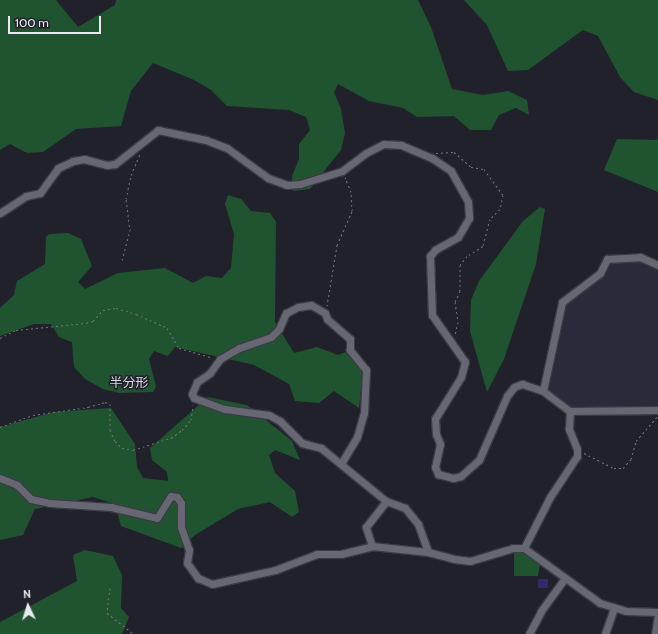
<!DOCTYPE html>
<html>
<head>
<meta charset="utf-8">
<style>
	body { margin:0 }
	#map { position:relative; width:658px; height:634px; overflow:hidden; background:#21212b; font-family:Cabin,"Noto Sans JP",sans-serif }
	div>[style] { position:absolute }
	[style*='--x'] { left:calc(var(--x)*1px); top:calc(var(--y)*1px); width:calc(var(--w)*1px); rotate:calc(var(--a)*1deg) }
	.built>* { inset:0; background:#2a2a3a }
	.green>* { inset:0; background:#205430 }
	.building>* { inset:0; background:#322a6e; transform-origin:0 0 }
	.path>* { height:1px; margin-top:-0.5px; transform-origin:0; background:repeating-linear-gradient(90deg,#74747c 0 2px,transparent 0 5px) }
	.roads { filter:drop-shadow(1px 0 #3b3b44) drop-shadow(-1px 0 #3b3b44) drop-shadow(0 1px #3b3b44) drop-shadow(0 -1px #3b3b44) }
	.street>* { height:7px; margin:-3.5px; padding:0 3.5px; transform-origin:3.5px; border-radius:3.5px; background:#676774 }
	span { translate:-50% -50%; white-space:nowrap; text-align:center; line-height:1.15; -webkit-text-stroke:3px #21212b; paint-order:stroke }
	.neighbourhood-label { font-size:13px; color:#d7d8e6 }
	.north { position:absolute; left:8px; top:586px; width:40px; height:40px; -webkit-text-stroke:3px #21212b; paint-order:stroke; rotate:356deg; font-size:11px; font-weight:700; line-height:16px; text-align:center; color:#e9e9f0 }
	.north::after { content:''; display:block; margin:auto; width:14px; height:18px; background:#e9e9f0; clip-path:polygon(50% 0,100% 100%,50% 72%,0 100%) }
	.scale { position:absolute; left:8px; top:16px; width:93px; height:18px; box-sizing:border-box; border:2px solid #e9e9f0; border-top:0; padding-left:5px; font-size:12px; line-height:14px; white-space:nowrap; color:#e9e9f0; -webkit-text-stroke:3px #21212b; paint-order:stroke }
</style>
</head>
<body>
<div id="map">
	<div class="built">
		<i style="clip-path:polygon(640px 259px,658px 267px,658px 407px,572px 408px,546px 391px,563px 305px,602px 274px,611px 260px)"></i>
	</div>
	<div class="green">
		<i style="clip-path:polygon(0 0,56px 0,78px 27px,115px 5px,116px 0,418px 0,431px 27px,452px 89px,483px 95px,508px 91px,527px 100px,529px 115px,516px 108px,499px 115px,491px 130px,470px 130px,454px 116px,417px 117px,403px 108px,369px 101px,338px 84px,334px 92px,341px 109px,345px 133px,341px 150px,310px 189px,293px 191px,292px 176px,299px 159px,299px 144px,310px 130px,306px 117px,289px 110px,227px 106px,211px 90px,194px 80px,153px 63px,131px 91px,121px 126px,76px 129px,43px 152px,27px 153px,10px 144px,0 150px)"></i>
		<i style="clip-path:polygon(464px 0,658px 0,658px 100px,634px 92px,620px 77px,598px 36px,583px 30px,528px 70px,508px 71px,487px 25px)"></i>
		<i style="clip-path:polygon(658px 135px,658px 192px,604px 170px,617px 139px,657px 140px)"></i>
		<i style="clip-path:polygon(228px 195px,241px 199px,251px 211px,270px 213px,276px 222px,275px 322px,294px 353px,317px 347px,338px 355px,346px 352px,363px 371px,359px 408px,334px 391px,319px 403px,295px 401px,289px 384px,254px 365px,175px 347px,168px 356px,154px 351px,149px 359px,156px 386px,153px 392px,119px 393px,103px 389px,85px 379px,74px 367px,72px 342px,59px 337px,51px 324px,34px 324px,0 336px,0 308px,14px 295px,17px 281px,45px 264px,46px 237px,49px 234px,68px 233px,81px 239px,92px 266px,78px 282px,85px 289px,118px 273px,165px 268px,193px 283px,206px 276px,222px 278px,231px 268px,234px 234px,225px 204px)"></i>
		<i style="clip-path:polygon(540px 207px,545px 209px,536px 264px,504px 359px,487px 392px,470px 331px,471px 300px,479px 281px,523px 221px)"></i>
		<i style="clip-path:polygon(208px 397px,247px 405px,292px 441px,300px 460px,275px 450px,269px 455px,275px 473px,295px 491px,299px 512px,292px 517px,270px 502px,238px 509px,195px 535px,181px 548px,121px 526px,115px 504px,93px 497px,35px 509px,23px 535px,0 540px,0 427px,54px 412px,111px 408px,135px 444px,137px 467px,143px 478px,168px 481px,167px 472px,152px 460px,150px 448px)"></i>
		<i style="clip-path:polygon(85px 550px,113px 556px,122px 575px,121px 608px,129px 617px,122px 634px,0 634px,0 622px,77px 581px,73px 555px)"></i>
		<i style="clip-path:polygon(514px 551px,523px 551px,540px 563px,538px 576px,514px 576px)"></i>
	</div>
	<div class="building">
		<i style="left:538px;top:579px;width:10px;height:9px"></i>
	</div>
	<div class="path">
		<i style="--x:436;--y:153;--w:18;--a:-3"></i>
		<i style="--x:454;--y:152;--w:23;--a:41"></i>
		<i style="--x:471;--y:167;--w:13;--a:9"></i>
		<i style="--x:484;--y:169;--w:32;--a:54"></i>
		<i style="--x:503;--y:195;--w:14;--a:102"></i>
		<i style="--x:500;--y:209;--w:14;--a:135"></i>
		<i style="--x:490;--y:219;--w:28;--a:105"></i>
		<i style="--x:483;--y:246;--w:19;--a:148"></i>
		<i style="--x:467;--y:256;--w:11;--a:128"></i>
		<i style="--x:460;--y:265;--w:26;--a:90"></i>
		<i style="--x:460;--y:291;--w:12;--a:114"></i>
		<i style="--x:455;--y:302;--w:20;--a:81"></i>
		<i style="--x:458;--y:322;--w:13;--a:103"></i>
		<i style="--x:122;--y:260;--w:30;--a:-75"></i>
		<i style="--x:130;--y:231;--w:32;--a:-97"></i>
		<i style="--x:126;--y:199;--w:25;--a:-78"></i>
		<i style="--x:131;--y:175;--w:23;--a:-67"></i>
		<i style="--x:327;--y:306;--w:62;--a:-80.7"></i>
		<i style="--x:337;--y:245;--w:37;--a:-66"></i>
		<i style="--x:352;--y:211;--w:19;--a:-93"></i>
		<i style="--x:351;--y:192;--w:16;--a:-112"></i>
		<i style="--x:0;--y:338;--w:18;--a:-27"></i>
		<i style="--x:16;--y:330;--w:70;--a:-5.7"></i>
		<i style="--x:86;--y:323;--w:7;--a:-16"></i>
		<i style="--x:93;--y:321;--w:15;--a:-48"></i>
		<i style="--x:103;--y:310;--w:13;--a:-9"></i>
		<i style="--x:116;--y:308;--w:21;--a:17"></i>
		<i style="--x:136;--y:314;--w:34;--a:24"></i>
		<i style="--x:167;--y:328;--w:23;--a:59"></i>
		<i style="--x:179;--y:348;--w:35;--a:16"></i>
		<i style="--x:0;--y:427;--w:35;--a:-20"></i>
		<i style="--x:33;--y:415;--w:56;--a:-8.3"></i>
		<i style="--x:88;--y:407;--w:18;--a:-16"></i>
		<i style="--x:105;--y:402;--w:5;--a:22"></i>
		<i style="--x:110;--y:404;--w:26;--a:90"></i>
		<i style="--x:110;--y:430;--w:12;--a:66"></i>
		<i style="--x:115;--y:441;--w:10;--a:45"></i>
		<i style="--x:122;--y:448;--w:11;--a:10"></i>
		<i style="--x:133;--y:450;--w:40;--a:-18"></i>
		<i style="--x:171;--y:438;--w:14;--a:-36"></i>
		<i style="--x:182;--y:430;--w:13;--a:-48"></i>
		<i style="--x:191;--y:420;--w:15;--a:-82"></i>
		<i style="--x:584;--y:453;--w:34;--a:27"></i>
		<i style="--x:614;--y:468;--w:9;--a:0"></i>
		<i style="--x:623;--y:468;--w:12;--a:-48"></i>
		<i style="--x:631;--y:459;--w:19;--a:-74"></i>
		<i style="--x:636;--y:441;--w:32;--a:-49"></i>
		<i style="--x:110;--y:588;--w:25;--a:97"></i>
		<i style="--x:107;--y:613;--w:34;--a:38"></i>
	</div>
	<div class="roads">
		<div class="street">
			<i style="--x:0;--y:213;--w:31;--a:-33"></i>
			<i style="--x:26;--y:196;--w:14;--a:-12"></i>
			<i style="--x:40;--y:193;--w:31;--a:-54"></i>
			<i style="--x:58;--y:168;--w:17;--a:-25"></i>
			<i style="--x:73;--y:161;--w:11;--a:-10"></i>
			<i style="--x:84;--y:159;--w:24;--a:15"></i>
			<i style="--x:107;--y:165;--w:8;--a:-7"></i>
			<i style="--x:115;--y:164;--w:55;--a:-38.3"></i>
			<i style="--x:158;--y:130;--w:49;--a:11.8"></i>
			<i style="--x:206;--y:140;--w:22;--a:21"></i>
			<i style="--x:227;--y:148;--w:51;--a:36.2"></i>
			<i style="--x:268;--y:178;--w:20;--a:20"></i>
			<i style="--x:287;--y:185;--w:13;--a:-4"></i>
			<i style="--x:300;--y:184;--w:44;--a:-17.2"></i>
			<i style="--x:342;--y:171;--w:30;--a:-37"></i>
			<i style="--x:366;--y:153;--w:20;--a:-27"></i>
			<i style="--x:384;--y:144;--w:17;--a:3"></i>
			<i style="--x:401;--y:145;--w:34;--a:23"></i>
			<i style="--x:432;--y:158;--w:23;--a:34"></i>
			<i style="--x:451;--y:171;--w:35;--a:61"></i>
			<i style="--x:468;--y:202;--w:16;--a:86"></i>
			<i style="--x:469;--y:218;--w:22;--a:120"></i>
			<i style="--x:458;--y:237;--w:26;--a:151"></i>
			<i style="--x:435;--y:250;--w:8;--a:130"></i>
			<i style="--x:430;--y:256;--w:59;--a:88.1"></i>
			<i style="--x:432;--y:315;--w:57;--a:54.9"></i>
			<i style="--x:465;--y:362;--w:16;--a:105"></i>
			<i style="--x:461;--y:377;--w:49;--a:121.8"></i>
			<i style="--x:435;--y:419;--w:15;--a:86"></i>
			<i style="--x:436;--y:434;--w:11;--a:68"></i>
			<i style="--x:440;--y:444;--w:24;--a:102"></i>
			<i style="--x:435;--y:467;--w:8;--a:67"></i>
			<i style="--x:438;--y:474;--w:16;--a:15"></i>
			<i style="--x:453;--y:478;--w:8;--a:-14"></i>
			<i style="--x:461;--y:476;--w:24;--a:-42"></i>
			<i style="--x:479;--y:460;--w:70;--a:-66.4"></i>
			<i style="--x:507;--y:396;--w:11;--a:-52"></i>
			<i style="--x:514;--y:387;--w:9;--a:-21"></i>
			<i style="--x:522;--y:384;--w:22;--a:18"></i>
			<i style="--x:543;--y:391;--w:34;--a:37"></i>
			<i style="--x:570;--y:411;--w:88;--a:-0.7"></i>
			<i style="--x:543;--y:391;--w:91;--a:-77.9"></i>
			<i style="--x:562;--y:302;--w:48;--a:-37.3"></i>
			<i style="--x:600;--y:273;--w:16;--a:-63"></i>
			<i style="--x:607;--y:259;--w:33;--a:-3"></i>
			<i style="--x:640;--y:257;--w:20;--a:24"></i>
			<i style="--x:342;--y:462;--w:29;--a:-59"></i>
			<i style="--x:357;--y:437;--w:25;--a:-74"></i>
			<i style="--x:364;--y:413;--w:43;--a:-87.3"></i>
			<i style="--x:366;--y:370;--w:26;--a:-129"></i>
			<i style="--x:350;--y:350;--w:11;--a:-90"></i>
			<i style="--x:350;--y:339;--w:30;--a:-139"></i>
			<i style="--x:327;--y:319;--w:6;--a:-108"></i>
			<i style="--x:325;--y:313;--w:16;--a:-150"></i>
			<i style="--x:311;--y:305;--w:13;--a:171"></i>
			<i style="--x:298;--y:307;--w:13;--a:153"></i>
			<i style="--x:286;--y:313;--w:17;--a:114"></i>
			<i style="--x:279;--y:329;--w:11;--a:135"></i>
			<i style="--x:271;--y:337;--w:34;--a:161"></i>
			<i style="--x:239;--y:348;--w:22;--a:150"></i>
			<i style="--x:220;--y:359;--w:17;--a:126"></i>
			<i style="--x:210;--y:373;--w:16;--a:145"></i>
			<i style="--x:197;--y:382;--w:13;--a:113"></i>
			<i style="--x:192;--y:394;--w:4;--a:63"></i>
			<i style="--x:194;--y:398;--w:33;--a:20"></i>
			<i style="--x:225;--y:409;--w:44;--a:7.8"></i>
			<i style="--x:269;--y:415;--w:13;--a:29"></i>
			<i style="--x:280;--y:421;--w:31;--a:45"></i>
			<i style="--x:302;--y:443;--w:20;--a:15"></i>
			<i style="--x:321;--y:448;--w:84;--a:39.2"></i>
			<i style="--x:386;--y:501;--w:20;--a:20"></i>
			<i style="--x:405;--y:508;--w:21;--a:51"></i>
			<i style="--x:418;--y:524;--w:30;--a:70"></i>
			<i style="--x:0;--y:478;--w:18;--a:22"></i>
			<i style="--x:17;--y:485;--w:20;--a:45"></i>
			<i style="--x:31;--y:499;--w:19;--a:12"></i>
			<i style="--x:50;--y:503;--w:61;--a:3.8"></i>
			<i style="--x:111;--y:507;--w:47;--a:13.4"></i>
			<i style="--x:157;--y:518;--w:26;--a:-58"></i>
			<i style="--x:171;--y:496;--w:6;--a:9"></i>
			<i style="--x:177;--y:497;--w:7;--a:56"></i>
			<i style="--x:181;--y:503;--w:24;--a:90"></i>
			<i style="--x:181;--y:527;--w:24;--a:71"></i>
			<i style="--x:189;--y:550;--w:13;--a:99"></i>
			<i style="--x:187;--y:563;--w:19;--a:54"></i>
			<i style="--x:198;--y:578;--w:15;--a:23"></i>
			<i style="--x:212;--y:584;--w:65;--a:-12.5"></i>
			<i style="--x:275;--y:570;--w:45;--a:-20.9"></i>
			<i style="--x:317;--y:554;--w:24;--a:0"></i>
			<i style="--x:341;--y:554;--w:32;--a:-14"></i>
			<i style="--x:372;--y:546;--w:56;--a:6.1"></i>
			<i style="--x:428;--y:552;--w:27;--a:15"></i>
			<i style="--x:454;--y:559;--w:16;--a:7"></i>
			<i style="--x:470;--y:561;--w:45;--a:-16.8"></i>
			<i style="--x:513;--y:548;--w:11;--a:0"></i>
			<i style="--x:524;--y:548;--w:94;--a:35.9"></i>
			<i style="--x:600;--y:603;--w:27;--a:17"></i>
			<i style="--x:626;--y:611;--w:32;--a:2"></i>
			<i style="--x:372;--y:546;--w:20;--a:-108"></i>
			<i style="--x:366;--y:527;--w:33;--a:-52"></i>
			<i style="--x:524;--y:548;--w:57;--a:-63"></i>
			<i style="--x:550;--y:497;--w:49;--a:-56.6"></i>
			<i style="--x:577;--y:456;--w:7;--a:-90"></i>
			<i style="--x:577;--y:449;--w:22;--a:-112"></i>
			<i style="--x:569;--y:429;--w:18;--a:-87"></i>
			<i style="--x:529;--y:634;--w:26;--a:-62"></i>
			<i style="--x:541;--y:611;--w:41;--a:-54"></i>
			<i style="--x:605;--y:634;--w:28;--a:-71"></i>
			<i style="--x:655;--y:634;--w:18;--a:-81"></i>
		</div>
	</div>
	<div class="neighbourhood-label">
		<span style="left:129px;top:382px">半分形</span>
	</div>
	<div class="north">N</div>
	<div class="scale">100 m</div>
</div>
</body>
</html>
